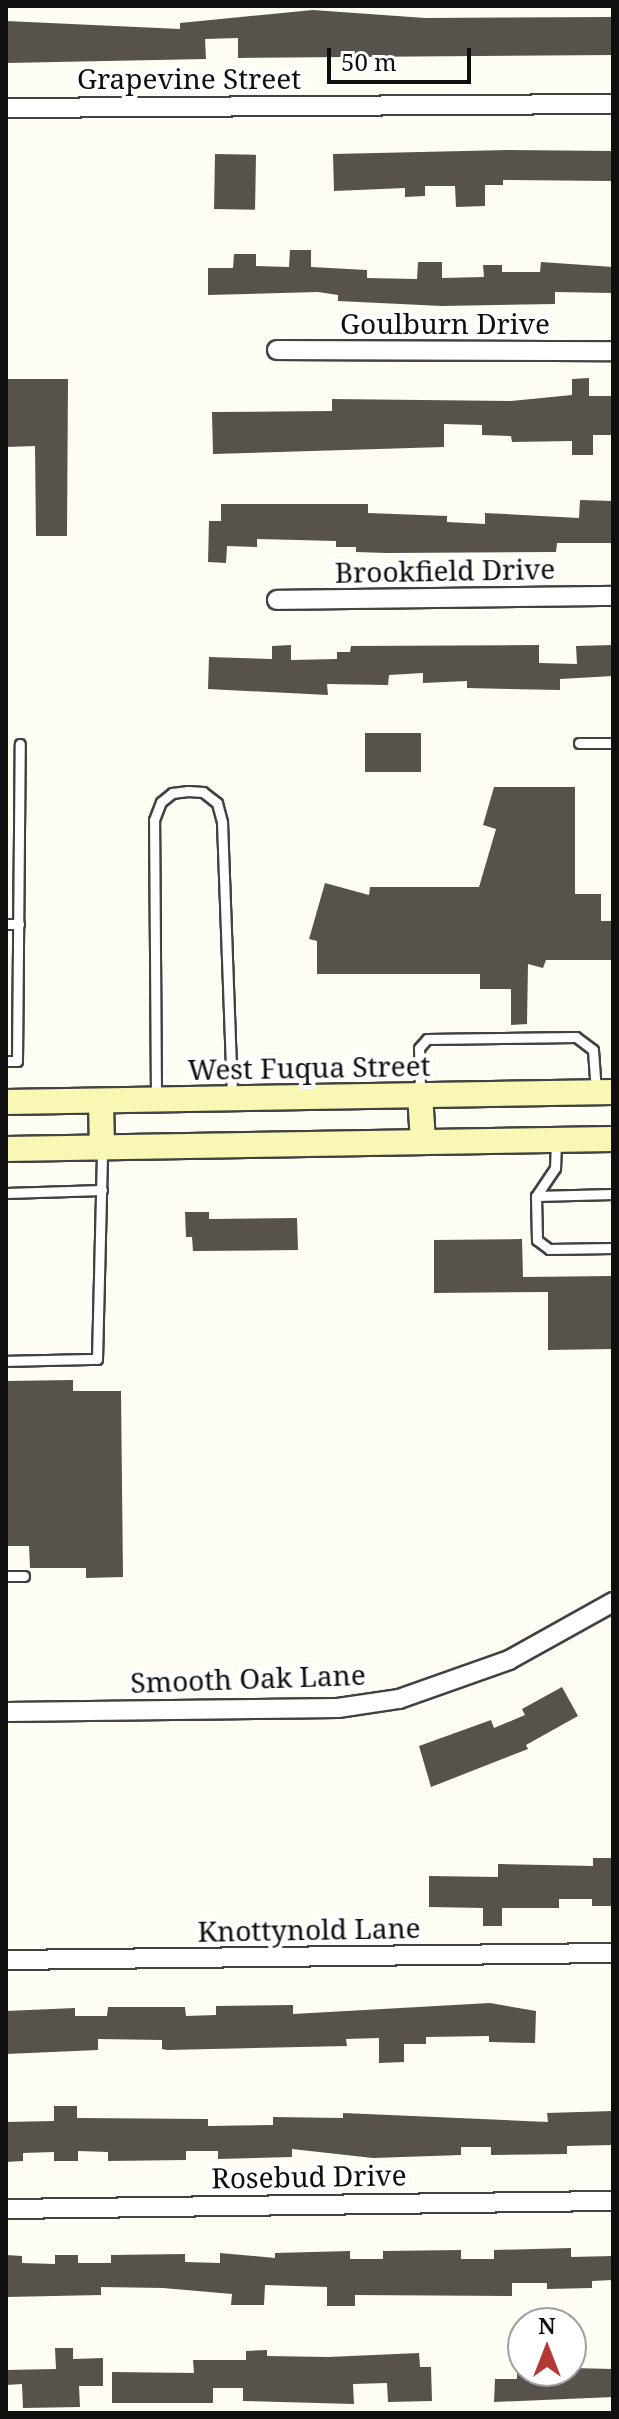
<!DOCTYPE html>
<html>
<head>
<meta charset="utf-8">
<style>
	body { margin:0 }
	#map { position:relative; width:619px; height:2419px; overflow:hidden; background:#fefdf3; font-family:"Noto Serif",serif }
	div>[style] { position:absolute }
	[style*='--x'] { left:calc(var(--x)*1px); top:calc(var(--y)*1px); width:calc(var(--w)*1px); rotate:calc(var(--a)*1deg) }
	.building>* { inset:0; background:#57524c; transform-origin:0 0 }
	.roads { filter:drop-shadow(2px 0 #424242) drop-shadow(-2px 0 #424242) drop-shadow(0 2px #424242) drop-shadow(0 -2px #424242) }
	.service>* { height:9px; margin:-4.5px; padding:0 4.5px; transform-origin:4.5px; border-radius:4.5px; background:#fff }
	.minor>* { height:18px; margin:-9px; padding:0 9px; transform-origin:9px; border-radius:9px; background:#fff }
	.secondary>* { height:24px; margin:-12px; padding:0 12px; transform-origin:12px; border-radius:12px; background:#f8f7b3 }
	span { translate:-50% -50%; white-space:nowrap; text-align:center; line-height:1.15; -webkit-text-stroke:8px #fff; paint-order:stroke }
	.street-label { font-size:28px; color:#0f0f0f }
	.frame { position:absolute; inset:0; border:8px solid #0f0f0f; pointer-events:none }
	.north { position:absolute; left:507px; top:2307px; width:80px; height:80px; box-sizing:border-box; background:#fff; border:2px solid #9f9f9f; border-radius:50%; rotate:0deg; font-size:22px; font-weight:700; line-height:32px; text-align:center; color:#0f0f0f }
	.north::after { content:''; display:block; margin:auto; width:28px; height:36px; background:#b43833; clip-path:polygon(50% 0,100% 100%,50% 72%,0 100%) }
	.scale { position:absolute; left:327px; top:48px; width:144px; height:36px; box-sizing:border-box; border:4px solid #0f0f0f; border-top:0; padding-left:10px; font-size:24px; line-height:28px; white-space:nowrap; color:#0f0f0f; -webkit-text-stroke:6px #fff; paint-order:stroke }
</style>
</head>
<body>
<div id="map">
	<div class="building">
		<i style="clip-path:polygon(313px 10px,425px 18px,613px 17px,613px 55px,238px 58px,238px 38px,205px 39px,206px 59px,6px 63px,6px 21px,180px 29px,180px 23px)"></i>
		<i style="clip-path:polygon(508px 150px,613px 151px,613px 181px,503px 180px,503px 185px,485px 185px,485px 206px,456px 207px,455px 186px,425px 186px,425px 196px,405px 197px,405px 188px,334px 191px,333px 154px)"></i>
		<i style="left:215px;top:154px;width:41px;height:55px;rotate:1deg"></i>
		<i style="clip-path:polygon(290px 250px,311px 250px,311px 267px,367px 270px,367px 278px,417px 279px,418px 262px,442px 262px,442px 278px,484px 277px,483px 265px,502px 265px,502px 272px,540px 272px,541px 262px,613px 267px,613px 293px,555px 292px,555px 304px,442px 306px,338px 301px,338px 295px,318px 292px,208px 295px,208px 268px,233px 268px,234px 254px,256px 254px,256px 266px,289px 267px)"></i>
		<i style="clip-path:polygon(589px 378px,589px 396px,613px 396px,613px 435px,593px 435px,593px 455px,572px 455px,572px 441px,512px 442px,511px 436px,482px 435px,482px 425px,444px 424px,444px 447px,213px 454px,212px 412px,332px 411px,332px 399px,511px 401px,572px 395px,572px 379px)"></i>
		<i style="clip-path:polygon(6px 379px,68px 379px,67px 536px,36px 536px,35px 446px,6px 447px)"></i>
		<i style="clip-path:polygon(580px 500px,613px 501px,613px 543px,557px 543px,556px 552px,387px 553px,356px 552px,356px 547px,336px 547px,336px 541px,257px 539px,257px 547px,227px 546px,226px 563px,208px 562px,209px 521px,221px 521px,221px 504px,368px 504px,368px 513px,447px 516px,447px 522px,485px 524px,485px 513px,579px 518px)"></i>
		<i style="clip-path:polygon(291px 645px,291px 660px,337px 659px,337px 652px,350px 652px,351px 646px,539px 645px,539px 663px,577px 664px,576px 646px,613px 645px,613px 676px,560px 679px,560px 690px,467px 688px,467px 681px,423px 683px,423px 673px,389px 675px,388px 685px,327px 684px,328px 695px,208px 689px,209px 657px,272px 659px,272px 646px)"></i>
		<i style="left:365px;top:733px;width:56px;height:39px"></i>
		<i style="clip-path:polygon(494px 787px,575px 787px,575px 894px,601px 894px,601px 921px,613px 921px,613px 960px,546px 960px,543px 968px,528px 964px,527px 1024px,511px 1025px,511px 989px,480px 989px,480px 974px,317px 974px,317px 941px,309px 939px,325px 883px,369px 895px,370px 887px,479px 887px,496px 829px,483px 825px)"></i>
		<i style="clip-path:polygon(185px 1212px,209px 1212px,209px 1219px,297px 1218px,298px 1250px,193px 1251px,192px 1237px,186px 1237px)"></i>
		<i style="clip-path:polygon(522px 1239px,523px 1277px,613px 1276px,613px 1349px,548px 1350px,548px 1292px,434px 1293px,434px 1240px)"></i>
		<i style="clip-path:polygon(73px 1380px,73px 1391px,121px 1391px,123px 1577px,86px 1578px,86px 1568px,30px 1568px,29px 1546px,6px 1546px,6px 1381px)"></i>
		<i style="clip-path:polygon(562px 1687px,578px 1716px,526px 1745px,528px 1749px,431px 1787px,419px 1746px,491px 1720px,494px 1728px,525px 1715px,522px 1709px)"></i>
		<i style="clip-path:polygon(593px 1858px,613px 1858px,613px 1906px,592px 1906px,592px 1899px,559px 1899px,559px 1908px,502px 1908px,502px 1926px,483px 1926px,483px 1908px,429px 1907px,429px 1876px,498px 1877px,498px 1864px,593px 1866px)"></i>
		<i style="clip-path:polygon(490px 2003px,536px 2011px,535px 2043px,489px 2042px,489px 2036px,426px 2037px,426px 2044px,404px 2044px,404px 2062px,379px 2063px,379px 2038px,346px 2039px,347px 2046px,167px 2050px,162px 2049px,162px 2040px,98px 2039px,98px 2050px,6px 2054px,6px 2011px,75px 2008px,75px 2016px,107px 2016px,108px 2007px,185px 2007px,186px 2016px,216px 2015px,216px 2006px,293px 2005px,293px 2014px)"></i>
		<i style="clip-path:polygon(54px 2106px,77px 2106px,77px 2118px,208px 2119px,208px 2126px,273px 2125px,273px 2117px,343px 2118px,343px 2113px,548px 2122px,547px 2113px,613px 2111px,613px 2145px,567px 2146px,567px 2154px,491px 2155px,491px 2147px,461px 2147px,461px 2155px,373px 2158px,292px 2149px,292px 2157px,218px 2159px,218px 2151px,186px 2151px,186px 2160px,108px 2161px,108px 2152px,78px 2151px,78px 2161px,54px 2161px,54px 2152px,23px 2153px,23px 2161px,6px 2162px,6px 2122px,54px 2121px)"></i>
		<i style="clip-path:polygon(571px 2248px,571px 2257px,613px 2256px,613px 2280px,592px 2281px,592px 2288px,547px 2289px,547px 2283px,512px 2283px,512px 2296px,355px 2295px,355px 2306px,327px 2306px,327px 2287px,265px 2285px,264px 2305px,231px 2305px,232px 2294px,163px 2288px,101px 2287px,101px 2295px,6px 2297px,6px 2255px,22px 2256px,22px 2263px,55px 2264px,55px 2255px,78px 2255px,78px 2263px,111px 2263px,111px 2255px,185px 2254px,185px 2262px,220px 2263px,220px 2253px,275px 2258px,275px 2253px,350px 2251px,350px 2259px,383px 2259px,383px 2251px,461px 2250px,461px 2259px,494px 2259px,494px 2250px)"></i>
		<i style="clip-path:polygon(55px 2348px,73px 2348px,73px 2359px,103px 2358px,103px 2386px,79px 2386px,80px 2407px,23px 2408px,22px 2384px,6px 2385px,6px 2370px,56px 2369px)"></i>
		<i style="clip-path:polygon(267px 2350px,267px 2356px,328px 2357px,419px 2353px,420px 2367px,431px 2367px,432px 2401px,388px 2402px,387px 2383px,353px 2384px,354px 2404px,243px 2401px,243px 2388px,213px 2388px,213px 2403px,112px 2403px,112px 2372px,194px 2373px,193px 2360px,246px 2360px,246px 2351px)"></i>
		<i style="clip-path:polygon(571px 2368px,613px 2369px,613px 2397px,494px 2402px,495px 2379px,517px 2379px,517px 2371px)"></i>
	</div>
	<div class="roads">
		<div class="service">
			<i style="--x:579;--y:743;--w:34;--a:0"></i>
			<i style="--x:6;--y:924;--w:13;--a:0"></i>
			<i style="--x:6;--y:1061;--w:11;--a:0"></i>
			<i style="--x:17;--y:1061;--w:317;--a:-89.5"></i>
			<i style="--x:420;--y:1091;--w:43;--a:-91.3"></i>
			<i style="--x:419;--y:1048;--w:12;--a:-48"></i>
			<i style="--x:427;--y:1039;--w:149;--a:-0.8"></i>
			<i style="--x:576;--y:1037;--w:21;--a:37"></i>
			<i style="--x:593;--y:1050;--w:42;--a:85.9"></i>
			<i style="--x:156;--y:1096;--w:276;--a:-90.4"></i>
			<i style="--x:154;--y:820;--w:19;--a:-69"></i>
			<i style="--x:161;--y:802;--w:14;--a:-39"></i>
			<i style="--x:172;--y:793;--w:16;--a:-7"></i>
			<i style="--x:188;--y:791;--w:15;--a:4"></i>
			<i style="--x:203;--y:792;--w:18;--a:38"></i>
			<i style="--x:217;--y:803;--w:20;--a:75"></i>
			<i style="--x:222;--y:822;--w:275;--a:87.9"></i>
			<i style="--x:556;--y:1141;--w:27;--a:92"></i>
			<i style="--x:555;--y:1168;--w:34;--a:124"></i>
			<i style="--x:536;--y:1196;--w:44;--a:88.7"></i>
			<i style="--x:537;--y:1240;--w:15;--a:37"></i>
			<i style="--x:549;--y:1249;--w:64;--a:-0.9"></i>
			<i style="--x:6;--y:1193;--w:96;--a:-1.8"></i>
			<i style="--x:536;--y:1196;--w:77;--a:-1.5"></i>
			<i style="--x:6;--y:1361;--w:91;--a:-1.3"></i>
			<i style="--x:97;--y:1359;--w:209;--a:-88.6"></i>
			<i style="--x:6;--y:1576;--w:18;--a:0"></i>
		</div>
		<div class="minor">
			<i style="--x:6;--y:108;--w:607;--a:-0.38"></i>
			<i style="--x:277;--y:350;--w:336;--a:0.2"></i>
			<i style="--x:277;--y:600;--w:336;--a:-0.7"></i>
			<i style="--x:6;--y:1712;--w:332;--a:-0.7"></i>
			<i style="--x:338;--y:1708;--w:62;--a:-8.4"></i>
			<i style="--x:399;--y:1699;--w:117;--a:-19.5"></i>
			<i style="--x:509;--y:1660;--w:119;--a:-29.1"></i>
			<i style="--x:6;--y:1960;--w:607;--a:-0.66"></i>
			<i style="--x:6;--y:2209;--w:607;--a:-0.76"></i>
		</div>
		<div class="secondary">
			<i style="--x:420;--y:1094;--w:48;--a:86.4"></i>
			<i style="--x:101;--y:1101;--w:47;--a:88.8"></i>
			<i style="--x:6;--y:1102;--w:607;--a:-0.94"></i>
			<i style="--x:6;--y:1149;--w:607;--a:-0.94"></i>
		</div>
	</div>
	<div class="street-label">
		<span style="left:189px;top:78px">Grapevine Street</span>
		<span style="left:445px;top:323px">Goulburn Drive</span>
		<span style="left:445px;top:570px;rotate:-1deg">Brookfield Drive</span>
		<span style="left:309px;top:1067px;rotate:-1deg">West Fuqua Street</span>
		<span style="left:248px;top:1678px;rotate:-2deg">Smooth Oak Lane</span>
		<span style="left:309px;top:1929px;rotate:-1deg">Knottynold Lane</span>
		<span style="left:309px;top:2176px;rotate:-1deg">Rosebud Drive</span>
	</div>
	<div class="frame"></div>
	<div class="north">N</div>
	<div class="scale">50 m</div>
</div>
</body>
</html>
